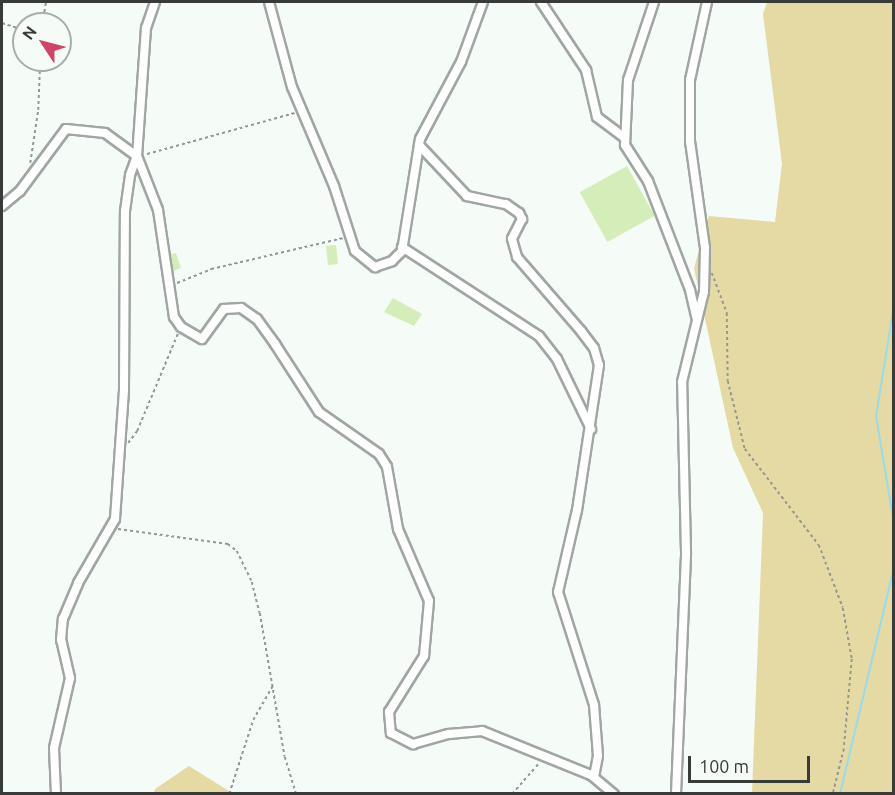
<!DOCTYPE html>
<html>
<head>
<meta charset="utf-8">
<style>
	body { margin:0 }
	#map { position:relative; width:895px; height:795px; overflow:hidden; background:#f5fbf7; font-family:Ubuntu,sans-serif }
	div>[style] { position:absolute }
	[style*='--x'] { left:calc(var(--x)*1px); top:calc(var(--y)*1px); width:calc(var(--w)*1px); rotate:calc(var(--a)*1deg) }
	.green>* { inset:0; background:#e5daa3 }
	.stream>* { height:2px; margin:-1px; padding:0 1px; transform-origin:1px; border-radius:1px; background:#96dbf0 }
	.building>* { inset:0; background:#d4edb9; transform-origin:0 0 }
	.path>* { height:1.5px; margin-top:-0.75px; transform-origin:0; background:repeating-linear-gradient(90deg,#949895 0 3px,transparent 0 6px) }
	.roads { filter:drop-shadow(2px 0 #a0a6a2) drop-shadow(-2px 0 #a0a6a2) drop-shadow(0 2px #a0a6a2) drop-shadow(0 -2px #a0a6a2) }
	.street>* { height:8px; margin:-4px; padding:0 4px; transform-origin:4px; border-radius:4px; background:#fff }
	span { translate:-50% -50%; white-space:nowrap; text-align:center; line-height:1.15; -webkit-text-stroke:4.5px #f5fbf7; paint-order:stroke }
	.frame { position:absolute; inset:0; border:3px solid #383b39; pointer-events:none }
	.north { position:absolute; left:12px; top:12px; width:60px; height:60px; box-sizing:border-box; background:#f5fbf7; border:2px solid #a9aeab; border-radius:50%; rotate:306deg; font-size:16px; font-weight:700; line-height:24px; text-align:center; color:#383b39 }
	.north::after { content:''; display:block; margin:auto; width:21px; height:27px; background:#d24368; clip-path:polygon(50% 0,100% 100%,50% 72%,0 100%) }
	.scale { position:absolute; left:688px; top:756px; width:122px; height:27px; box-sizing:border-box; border:3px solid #383b39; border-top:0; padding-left:8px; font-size:18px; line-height:21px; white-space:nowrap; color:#383b39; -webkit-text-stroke:4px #f5fbf7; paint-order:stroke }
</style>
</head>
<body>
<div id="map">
	<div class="green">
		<i style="clip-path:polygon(767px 2px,893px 2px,893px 793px,752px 793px,763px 513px,733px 448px,694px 268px,709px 216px,775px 222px,782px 164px,763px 14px)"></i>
		<i style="clip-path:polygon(189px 766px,232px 793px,154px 793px,155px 789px)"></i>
	</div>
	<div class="stream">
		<i style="--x:894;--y:305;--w:112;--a:99.2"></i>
		<i style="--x:876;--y:416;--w:109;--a:80.5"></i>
		<i style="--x:840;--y:794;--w:232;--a:-76.6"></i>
	</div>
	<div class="building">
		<i style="left:627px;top:166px;width:57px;height:54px;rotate:61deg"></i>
		<i style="left:336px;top:245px;width:19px;height:10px;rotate:84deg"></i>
		<i style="clip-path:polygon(176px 253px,181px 268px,173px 271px,171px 254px)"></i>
		<i style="clip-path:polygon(393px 298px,422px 314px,414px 326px,384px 312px)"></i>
	</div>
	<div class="path">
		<i style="--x:2;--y:23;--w:23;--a:18"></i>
		<i style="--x:42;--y:24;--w:22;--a:-80"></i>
		<i style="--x:147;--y:154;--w:154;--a:-15.5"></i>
		<i style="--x:30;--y:163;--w:54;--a:-81.4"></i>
		<i style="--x:38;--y:110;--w:50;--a:-87.7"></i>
		<i style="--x:712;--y:273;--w:43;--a:69.4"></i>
		<i style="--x:727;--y:313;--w:68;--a:89.2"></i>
		<i style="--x:728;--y:381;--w:70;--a:76"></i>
		<i style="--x:745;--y:449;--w:121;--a:52.4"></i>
		<i style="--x:819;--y:545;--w:67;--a:69.1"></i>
		<i style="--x:843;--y:608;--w:52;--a:80"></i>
		<i style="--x:852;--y:659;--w:90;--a:95.1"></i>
		<i style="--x:844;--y:749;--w:46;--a:103.7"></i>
		<i style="--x:177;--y:283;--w:37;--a:-22"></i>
		<i style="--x:211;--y:269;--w:136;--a:-13.2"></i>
		<i style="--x:128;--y:443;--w:15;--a:-53"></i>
		<i style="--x:137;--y:431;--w:106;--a:-67.3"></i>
		<i style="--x:118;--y:529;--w:111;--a:7.8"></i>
		<i style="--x:228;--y:544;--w:11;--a:38"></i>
		<i style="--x:237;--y:551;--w:34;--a:64"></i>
		<i style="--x:252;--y:582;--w:32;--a:76"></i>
		<i style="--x:260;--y:613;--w:146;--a:80.2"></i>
		<i style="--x:285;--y:757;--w:39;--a:73"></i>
		<i style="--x:229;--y:794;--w:78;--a:-72"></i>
		<i style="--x:253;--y:720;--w:39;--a:-60"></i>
		<i style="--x:512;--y:794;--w:41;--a:-48.9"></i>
	</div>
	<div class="roads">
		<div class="street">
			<i style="--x:155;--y:2;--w:28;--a:109"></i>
			<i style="--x:146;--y:28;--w:128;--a:94"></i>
			<i style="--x:137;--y:156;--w:58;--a:68.7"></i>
			<i style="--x:158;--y:210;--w:108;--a:81.5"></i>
			<i style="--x:174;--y:317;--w:12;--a:55"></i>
			<i style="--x:181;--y:327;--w:24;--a:30"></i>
			<i style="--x:202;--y:339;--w:37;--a:-54"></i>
			<i style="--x:224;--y:309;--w:17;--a:-3"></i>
			<i style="--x:241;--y:308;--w:19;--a:35"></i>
			<i style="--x:257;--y:319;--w:31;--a:54"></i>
			<i style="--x:275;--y:344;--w:81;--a:57.1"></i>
			<i style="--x:319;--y:412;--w:73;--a:35"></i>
			<i style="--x:379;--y:454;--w:15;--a:58"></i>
			<i style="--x:387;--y:467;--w:63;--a:79.9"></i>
			<i style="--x:398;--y:529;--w:78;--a:66.7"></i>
			<i style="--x:429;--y:601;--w:55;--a:95.2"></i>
			<i style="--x:424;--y:656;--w:66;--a:122"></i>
			<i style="--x:389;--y:712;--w:21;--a:85"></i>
			<i style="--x:391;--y:733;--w:25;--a:27"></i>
			<i style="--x:413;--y:744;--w:37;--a:-16"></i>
			<i style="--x:449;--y:734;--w:33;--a:-5"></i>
			<i style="--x:482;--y:731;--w:118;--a:22"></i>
			<i style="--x:591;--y:775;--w:30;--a:40"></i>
			<i style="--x:269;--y:2;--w:88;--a:74.9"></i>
			<i style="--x:292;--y:87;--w:108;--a:67"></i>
			<i style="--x:334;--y:186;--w:68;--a:72.1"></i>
			<i style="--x:355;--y:251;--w:26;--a:39"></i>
			<i style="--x:375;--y:267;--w:18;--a:-19"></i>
			<i style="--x:392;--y:261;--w:14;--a:-45"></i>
			<i style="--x:402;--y:251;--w:113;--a:-80.9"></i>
			<i style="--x:420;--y:139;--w:87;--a:-62"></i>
			<i style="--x:461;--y:62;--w:64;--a:-69.9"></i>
			<i style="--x:541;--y:2;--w:82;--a:56.5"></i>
			<i style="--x:586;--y:70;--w:48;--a:76.8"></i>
			<i style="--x:597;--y:117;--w:35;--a:37"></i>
			<i style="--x:654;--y:2;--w:82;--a:108.4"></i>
			<i style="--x:628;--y:80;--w:65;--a:92.6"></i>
			<i style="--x:625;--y:145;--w:43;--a:57.4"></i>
			<i style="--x:648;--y:181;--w:117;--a:68.9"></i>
			<i style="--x:690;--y:290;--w:28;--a:77"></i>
			<i style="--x:419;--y:145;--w:70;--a:46.7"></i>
			<i style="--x:467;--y:196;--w:40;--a:12"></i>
			<i style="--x:506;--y:204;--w:16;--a:35"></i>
			<i style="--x:519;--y:213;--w:7;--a:63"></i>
			<i style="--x:522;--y:219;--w:22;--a:117"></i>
			<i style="--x:512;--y:239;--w:19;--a:74"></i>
			<i style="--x:517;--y:257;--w:98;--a:49.1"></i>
			<i style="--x:581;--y:331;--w:21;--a:53"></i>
			<i style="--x:594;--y:348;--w:18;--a:74"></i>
			<i style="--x:599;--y:365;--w:147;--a:98.6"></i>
			<i style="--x:577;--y:510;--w:84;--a:103"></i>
			<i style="--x:558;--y:592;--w:119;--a:72.3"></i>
			<i style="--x:594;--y:705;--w:51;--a:85.5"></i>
			<i style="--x:598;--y:756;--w:21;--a:101"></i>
			<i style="--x:2;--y:206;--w:23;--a:-40"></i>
			<i style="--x:20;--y:191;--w:77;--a:-53.4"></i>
			<i style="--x:66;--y:129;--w:39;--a:6"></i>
			<i style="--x:105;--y:133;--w:39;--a:36"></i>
			<i style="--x:402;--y:247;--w:163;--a:33"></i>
			<i style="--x:539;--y:336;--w:29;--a:52"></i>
			<i style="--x:557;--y:359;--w:78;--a:64.1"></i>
			<i style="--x:56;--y:794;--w:46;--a:-92.5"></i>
			<i style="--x:54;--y:748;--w:72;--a:-77.1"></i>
			<i style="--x:70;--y:678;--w:39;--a:-103"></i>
			<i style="--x:61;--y:640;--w:21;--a:-85"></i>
			<i style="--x:63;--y:619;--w:39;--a:-67"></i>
			<i style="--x:78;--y:583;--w:74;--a:-60"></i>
			<i style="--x:115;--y:519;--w:130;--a:-86"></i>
			<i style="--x:124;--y:389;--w:178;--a:-89.7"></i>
			<i style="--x:125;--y:211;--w:36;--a:-82"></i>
			<i style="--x:130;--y:175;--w:20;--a:-70"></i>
			<i style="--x:676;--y:794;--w:242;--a:-87.6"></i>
			<i style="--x:686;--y:552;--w:170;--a:-91.3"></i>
			<i style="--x:682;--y:382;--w:93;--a:-76.3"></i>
			<i style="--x:704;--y:292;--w:44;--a:-88.7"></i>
			<i style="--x:705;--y:248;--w:108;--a:-98"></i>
			<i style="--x:690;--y:141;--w:61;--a:-90"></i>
			<i style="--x:690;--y:80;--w:80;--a:-77.7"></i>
		</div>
	</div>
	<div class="frame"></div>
	<div class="north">N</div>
	<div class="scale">100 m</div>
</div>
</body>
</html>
